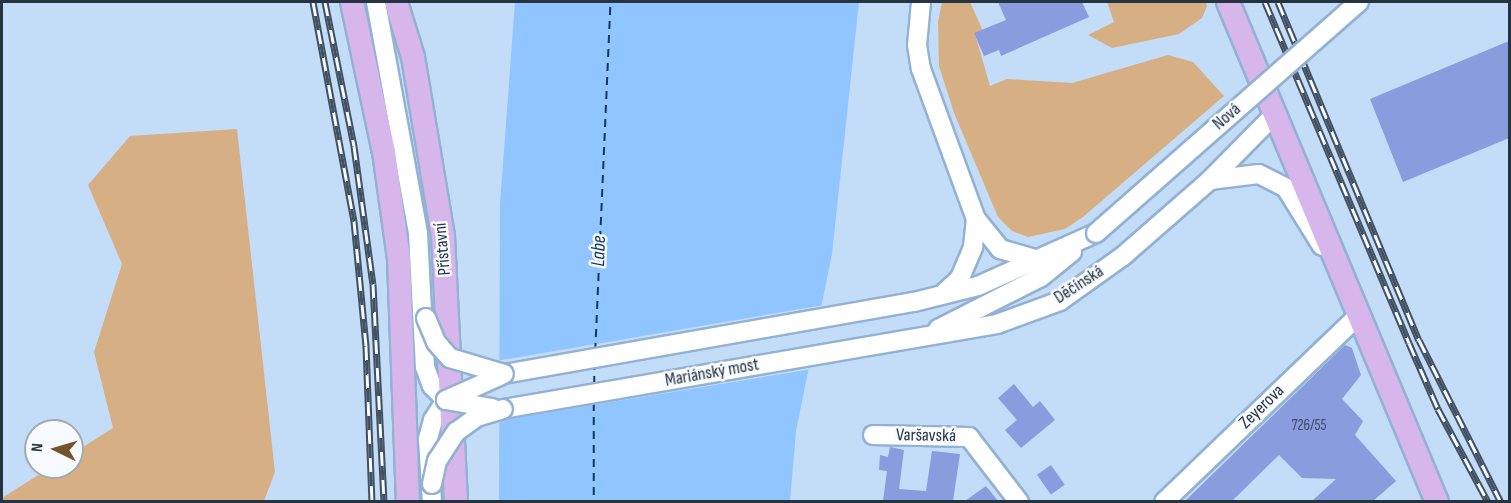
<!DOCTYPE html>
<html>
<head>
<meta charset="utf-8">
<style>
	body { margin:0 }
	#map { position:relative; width:1511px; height:503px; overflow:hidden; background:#c3dcf8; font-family:"Sofia Sans Condensed",sans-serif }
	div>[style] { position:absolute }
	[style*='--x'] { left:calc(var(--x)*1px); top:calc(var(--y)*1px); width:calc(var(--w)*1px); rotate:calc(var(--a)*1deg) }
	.green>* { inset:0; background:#d6b084 }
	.water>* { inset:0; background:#90c5ff }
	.pier>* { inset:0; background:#c3dcf8 }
	.ferry>* { height:1.5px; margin-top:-0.75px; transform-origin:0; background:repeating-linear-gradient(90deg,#12385c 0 8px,transparent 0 14px) }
	.building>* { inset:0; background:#889cde; transform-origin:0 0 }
	.roads { filter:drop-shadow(2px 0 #93b2d3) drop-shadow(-2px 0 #93b2d3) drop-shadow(0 2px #93b2d3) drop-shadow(0 -2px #93b2d3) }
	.minor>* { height:18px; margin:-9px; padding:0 9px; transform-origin:9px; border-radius:9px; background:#fff }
	.major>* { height:22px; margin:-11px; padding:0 11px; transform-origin:11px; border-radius:11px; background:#d6b6eb }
	.rail>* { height:7px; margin-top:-3.5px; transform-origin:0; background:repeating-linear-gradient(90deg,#f7fafe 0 14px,#425161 0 28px); box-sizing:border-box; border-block:2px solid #425161 }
	.bridges { filter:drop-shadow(2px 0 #93b2d3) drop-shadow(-2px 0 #93b2d3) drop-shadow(0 2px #93b2d3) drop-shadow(0 -2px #93b2d3) }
	.minor-bridge>* { height:18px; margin:-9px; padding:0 9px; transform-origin:9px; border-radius:9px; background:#fff }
	span { translate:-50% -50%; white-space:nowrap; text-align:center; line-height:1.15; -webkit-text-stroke:5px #f7fafe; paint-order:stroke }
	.number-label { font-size:15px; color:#3e4d68 }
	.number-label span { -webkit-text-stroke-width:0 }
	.street-label { font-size:18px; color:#263340 }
	.water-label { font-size:20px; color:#12385c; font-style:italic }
	.frame { position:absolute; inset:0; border:3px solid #263340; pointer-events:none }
	.north { position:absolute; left:24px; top:419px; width:60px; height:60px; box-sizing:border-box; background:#f7fafe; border:2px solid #a3aab2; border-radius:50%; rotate:275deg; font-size:16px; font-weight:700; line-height:24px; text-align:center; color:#263340 }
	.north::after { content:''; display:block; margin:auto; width:21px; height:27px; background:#75542b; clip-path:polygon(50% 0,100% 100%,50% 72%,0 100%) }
</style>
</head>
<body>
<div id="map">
	<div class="green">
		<i style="clip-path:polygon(942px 2px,970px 2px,983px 31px,975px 34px,990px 86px,1007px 79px,1072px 83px,1168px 55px,1193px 62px,1224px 96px,1083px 217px,1065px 229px,1028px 237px,1012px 231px,998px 217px,954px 113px,939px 66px,938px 22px)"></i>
		<i style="clip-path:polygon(1107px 2px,1206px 2px,1207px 6px,1202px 18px,1179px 34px,1112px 48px,1088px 35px,1114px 22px)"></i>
		<i style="clip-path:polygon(237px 129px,275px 472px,264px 501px,2px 501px,2px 498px,51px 467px,72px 467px,72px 454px,113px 428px,94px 352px,122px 264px,88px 185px,130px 136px)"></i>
	</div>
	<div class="water">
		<i style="clip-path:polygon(515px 2px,859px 2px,832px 254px,796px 431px,790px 501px,499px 502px,500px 205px)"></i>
	</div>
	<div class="pier">
		<i style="clip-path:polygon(824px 305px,812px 369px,496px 421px,499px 396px,496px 361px)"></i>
	</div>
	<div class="ferry">
		<i style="--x:595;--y:351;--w:349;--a:-87.5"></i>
		<i style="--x:594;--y:384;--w:17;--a:-90"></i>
		<i style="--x:594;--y:403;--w:99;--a:90"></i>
	</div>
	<div class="building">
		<i style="clip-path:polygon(998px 2px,1082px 2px,1089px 17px,1001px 56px,999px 50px,984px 56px,974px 33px,1006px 20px)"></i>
		<i style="clip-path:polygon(1509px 41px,1509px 138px,1403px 182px,1370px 99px)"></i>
		<i style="clip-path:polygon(1345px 345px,1352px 348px,1361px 375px,1342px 399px,1363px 421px,1355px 435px,1396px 481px,1373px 501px,1312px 501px,1336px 479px,1302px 478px,1279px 455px,1232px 501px,1185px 501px)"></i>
		<i style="clip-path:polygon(1014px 384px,1033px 407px,1040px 401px,1055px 420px,1021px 448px,1005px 430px,1017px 420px,998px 398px)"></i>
		<i style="clip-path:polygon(890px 447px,904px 450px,899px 489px,926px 491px,932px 451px,960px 454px,953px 501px,883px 501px,887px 471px,879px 470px,880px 455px,888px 457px)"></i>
		<i style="left:1051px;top:465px;width:24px;height:17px;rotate:55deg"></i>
		<i style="clip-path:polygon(986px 486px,998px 501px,965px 501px)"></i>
	</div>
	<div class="roads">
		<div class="minor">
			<i style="--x:376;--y:2;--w:236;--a:79.7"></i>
			<i style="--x:418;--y:234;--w:133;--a:87"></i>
			<i style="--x:425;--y:367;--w:20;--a:70"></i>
			<i style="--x:432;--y:386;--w:20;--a:45"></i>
			<i style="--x:446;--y:400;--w:24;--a:123"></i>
			<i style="--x:433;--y:420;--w:20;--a:105"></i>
			<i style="--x:428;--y:439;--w:63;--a:86.4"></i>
			<i style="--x:921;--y:2;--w:43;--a:95.3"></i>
			<i style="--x:917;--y:45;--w:24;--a:81"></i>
			<i style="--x:921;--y:69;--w:160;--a:69.9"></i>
			<i style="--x:976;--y:219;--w:38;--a:51"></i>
			<i style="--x:1000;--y:249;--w:40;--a:16"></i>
			<i style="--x:1210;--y:180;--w:49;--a:-7"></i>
			<i style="--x:1259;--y:174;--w:30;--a:27"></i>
			<i style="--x:1286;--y:188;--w:68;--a:58.2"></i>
			<i style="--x:943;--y:294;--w:23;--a:-43"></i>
			<i style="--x:960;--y:278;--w:34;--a:-67"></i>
			<i style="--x:973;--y:247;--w:28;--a:-84"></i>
			<i style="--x:938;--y:329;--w:115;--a:-26.8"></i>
			<i style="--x:1041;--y:277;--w:40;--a:-39"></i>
			<i style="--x:504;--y:374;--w:416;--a:-10"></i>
			<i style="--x:914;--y:302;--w:66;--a:-14"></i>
			<i style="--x:978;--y:286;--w:129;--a:-24.2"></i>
			<i style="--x:503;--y:409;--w:501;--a:-9.76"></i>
			<i style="--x:997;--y:324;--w:67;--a:-20.1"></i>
			<i style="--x:1060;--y:301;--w:77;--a:-35.5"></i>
			<i style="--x:1123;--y:256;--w:116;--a:-41.1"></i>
			<i style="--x:1210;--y:180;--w:93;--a:-45.4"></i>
			<i style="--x:873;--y:435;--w:96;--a:1.2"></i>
			<i style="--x:969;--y:437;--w:82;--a:52.4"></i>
			<i style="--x:1164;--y:502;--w:272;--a:-43.8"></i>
		</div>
		<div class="major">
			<i style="--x:352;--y:2;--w:153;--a:78"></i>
			<i style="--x:384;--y:152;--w:108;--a:82"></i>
			<i style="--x:399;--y:259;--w:243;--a:87.9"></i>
			<i style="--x:396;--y:2;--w:58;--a:72.8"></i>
			<i style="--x:413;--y:57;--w:181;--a:80.5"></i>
			<i style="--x:443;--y:236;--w:266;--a:87.2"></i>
			<i style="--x:1228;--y:2;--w:542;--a:67.32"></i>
		</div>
	</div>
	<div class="rail">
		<i style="--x:313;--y:2;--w:223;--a:79.4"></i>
		<i style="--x:354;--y:221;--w:126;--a:84.5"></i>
		<i style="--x:366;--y:346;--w:156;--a:87.8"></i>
		<i style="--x:325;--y:2;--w:147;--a:78.6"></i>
		<i style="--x:354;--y:146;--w:139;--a:82.2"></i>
		<i style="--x:373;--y:284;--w:218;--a:87.1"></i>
		<i style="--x:1265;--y:2;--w:370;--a:67.1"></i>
		<i style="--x:1409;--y:343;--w:72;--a:66.3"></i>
		<i style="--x:1438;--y:409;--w:106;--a:61.7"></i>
		<i style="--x:1278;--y:2;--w:366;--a:67.4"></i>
		<i style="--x:1419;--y:340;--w:182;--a:63.2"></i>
	</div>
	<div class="bridges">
		<div class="minor-bridge">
			<i style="--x:1096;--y:233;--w:350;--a:-41.3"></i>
			<i style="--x:426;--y:318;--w:26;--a:67"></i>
			<i style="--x:436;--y:342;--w:21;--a:49"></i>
			<i style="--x:450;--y:358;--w:56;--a:16.5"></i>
			<i style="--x:446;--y:400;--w:61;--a:-24.1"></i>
			<i style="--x:446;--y:400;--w:47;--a:9.9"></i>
			<i style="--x:432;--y:484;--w:24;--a:-78"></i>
			<i style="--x:437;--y:461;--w:35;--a:-57"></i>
			<i style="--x:456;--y:432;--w:26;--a:-36"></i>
			<i style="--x:477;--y:417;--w:27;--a:-17"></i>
		</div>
	</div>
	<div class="number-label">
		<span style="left:1309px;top:426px">726/55</span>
	</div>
	<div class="street-label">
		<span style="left:1227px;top:117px;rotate:-41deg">Nová</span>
		<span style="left:443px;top:249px;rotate:-95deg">Přístavní</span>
		<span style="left:1079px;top:285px;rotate:-33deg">Děčínská</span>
		<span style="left:712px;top:373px;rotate:-10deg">Mariánský most</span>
		<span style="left:1262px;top:407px;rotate:-44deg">Zeyerova</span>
		<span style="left:926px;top:436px;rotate:1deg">Varšavská</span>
	</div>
	<div class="water-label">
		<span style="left:599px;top:251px;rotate:-88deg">Labe</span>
	</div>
	<div class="frame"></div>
	<div class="north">N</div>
</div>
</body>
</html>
